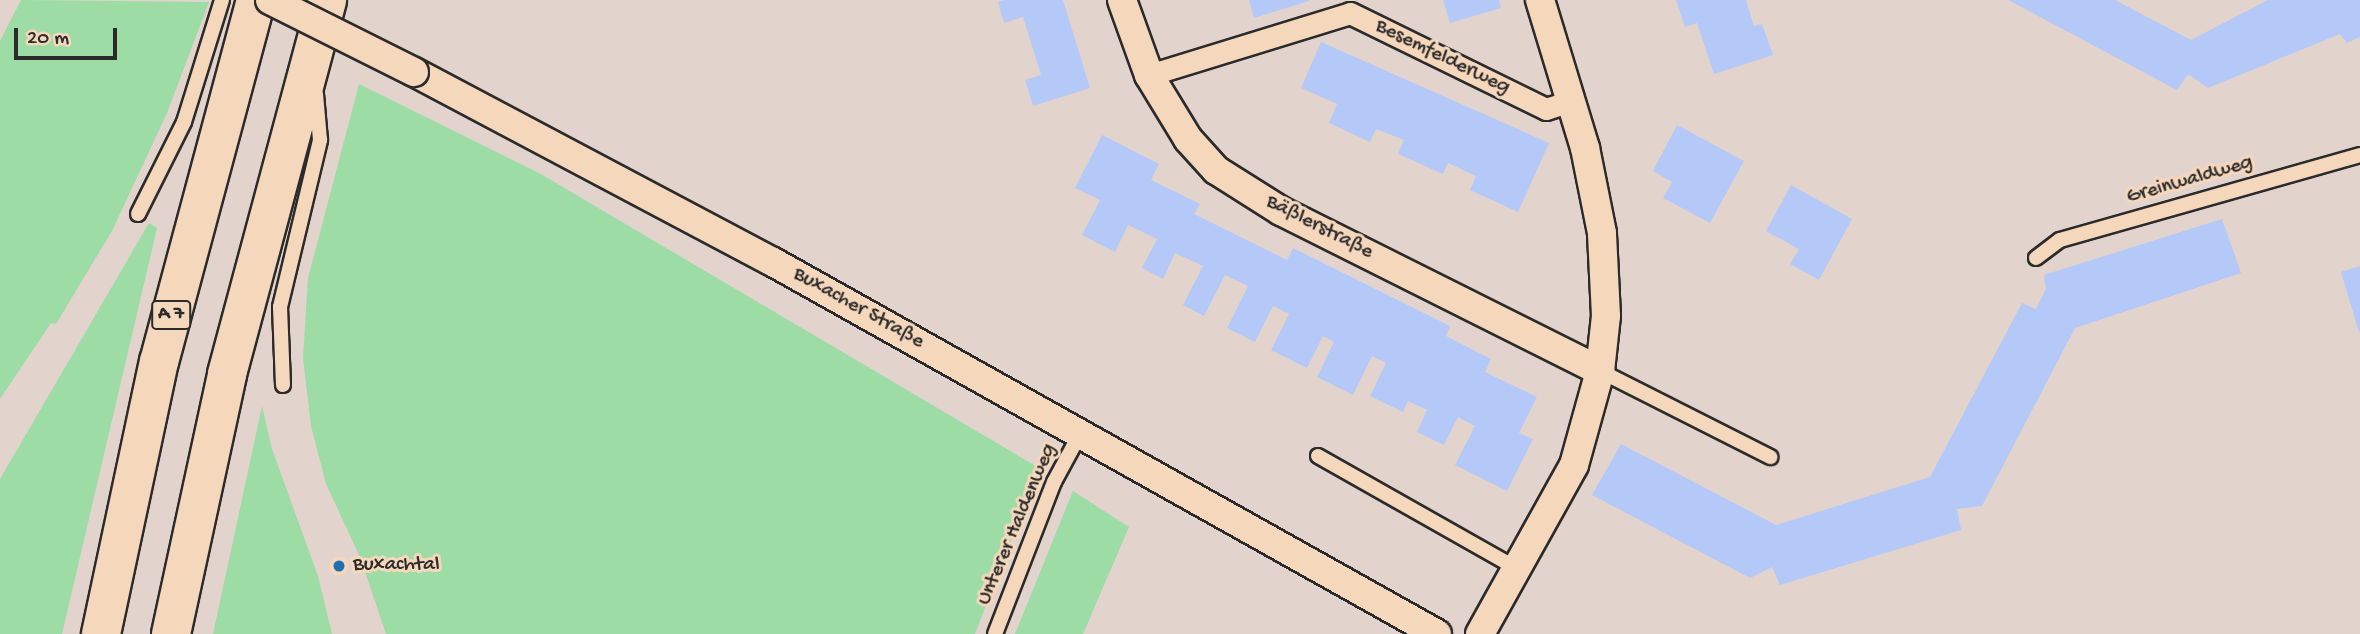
<!DOCTYPE html>
<html>
<head>
<meta charset="utf-8">
<style>
	body { margin:0 }
	#map { position:relative; width:2360px; height:634px; overflow:hidden; background:#e2d3cd; font-family:"Gochi Hand",sans-serif }
	div>[style] { position:absolute }
	[style*='--x'] { left:calc(var(--x)*1px); top:calc(var(--y)*1px); width:calc(var(--w)*1px); rotate:calc(var(--a)*1deg) }
	.green>* { inset:0; background:#9ddca5 }
	.building>* { inset:0; background:#b4c9f8 }
	.roads { filter:drop-shadow(2px 0 #2b2b2b) drop-shadow(-2px 0 #2b2b2b) drop-shadow(0 2px #2b2b2b) drop-shadow(0 -2px #2b2b2b) }
	.service>* { height:14px; margin:-7px; padding:0 7px; transform-origin:7px; border-radius:7px; background:#f5d7bb }
	.pedestrian>* { height:21px; margin:-10.5px; padding:0 10.5px; transform-origin:10.5px; border-radius:10.5px; background:#f5d7bb }
	.minor>* { height:28px; margin:-14px; padding:0 14px; transform-origin:14px; border-radius:14px; background:#f5d7bb }
	.motorway>* { height:38px; margin:-19px; padding:0 19px; transform-origin:19px; border-radius:19px; background:#f5d7bb }
	.bridges { filter:drop-shadow(2px 0 #2b2b2b) drop-shadow(-2px 0 #2b2b2b) drop-shadow(0 2px #2b2b2b) drop-shadow(0 -2px #2b2b2b) }
	.minor-bridge>* { height:28px; margin:-14px; padding:0 14px; transform-origin:14px; border-radius:14px; background:#f5d7bb }
	.dots>* { width:19px; height:19px; translate:-50% -50%; box-sizing:border-box; border:4px solid #f5d7bb; border-radius:50% }
	span { translate:-50% -50%; white-space:nowrap; text-align:center; line-height:1.15; -webkit-text-stroke:6px #f5d7bb; paint-order:stroke }
	.shield-label span { padding:2px 5px; background:#f5d7bb; border:2px solid; border-radius:5px; -webkit-text-stroke-width:0 }
	.shield-label { font-size:19px; color:#2b2b2b; font-weight:700 }
	.street-label { font-size:21px; color:#2b2b2b }
	.poi-label { font-size:21px; color:#2b2b2b }
	.left { translate:0 -50%; text-align:left }
	.scale { position:absolute; left:14px; top:28px; width:103px; height:32px; box-sizing:border-box; border:4px solid #2b2b2b; border-top:0; padding-left:9px; font-size:21px; line-height:24px; white-space:nowrap; color:#2b2b2b; -webkit-text-stroke:5px #f5d7bb; paint-order:stroke }
</style>
</head>
<body>
<div id="map">
	<div class="green">
		<i style="clip-path:polygon(21px 0,209px 2px,167px 113px,112px 231px,56px 324px,51px 323px,0 399px,0 41px)"></i>
		<i style="clip-path:polygon(359px 84px,539px 173px,1039px 468px,975px 634px,386px 634px,360px 557px,326px 484px,311px 426px,303px 358px,308px 278px)"></i>
		<i style="clip-path:polygon(149px 223px,157px 228px,62px 634px,0 634px,0 479px)"></i>
		<i style="clip-path:polygon(262px 406px,272px 449px,318px 576px,332px 634px,213px 634px)"></i>
		<i style="clip-path:polygon(1073px 491px,1129px 527px,1083px 634px,1015px 634px)"></i>
	</div>
	<div class="building">
		<i style="clip-path:polygon(1005px 0,1063px 0,1090px 88px,1033px 106px,1025px 80px,1041px 75px,1023px 17px,1004px 23px,998px 2px)"></i>
		<i style="clip-path:polygon(1249px 0,1309px 0,1309px 1px,1254px 18px)"></i>
		<i style="clip-path:polygon(1443px 0,1499px 0,1501px 8px,1450px 23px)"></i>
		<i style="clip-path:polygon(1676px 0,1746px 0,1754px 26px,1762px 24px,1773px 55px,1714px 74px,1697px 23px,1685px 27px)"></i>
		<i style="clip-path:polygon(2008px 0,2115px 0,2191px 40px,2268px 0,2360px 0,2360px 37px,2347px 43px,2340px 34px,2208px 88px,2188px 74px,2177px 90px)"></i>
		<i style="clip-path:polygon(1321px 42px,1549px 143px,1518px 212px,1470px 190px,1476px 176px,1448px 163px,1443px 174px,1398px 154px,1404px 140px,1376px 129px,1370px 142px,1329px 123px,1337px 104px,1301px 88px)"></i>
		<i style="clip-path:polygon(1677px 125px,1744px 161px,1710px 223px,1663px 198px,1672px 182px,1653px 171px)"></i>
		<i style="clip-path:polygon(1102px 135px,1159px 164px,1151px 180px,1200px 204px,1194px 214px,1287px 260px,1293px 248px,1450px 326px,1446px 336px,1491px 359px,1485px 372px,1537px 397px,1519px 433px,1533px 439px,1507px 491px,1455px 465px,1475px 426px,1458px 417px,1444px 445px,1417px 432px,1427px 410px,1408px 401px,1403px 412px,1370px 396px,1386px 363px,1372px 356px,1353px 395px,1317px 377px,1334px 342px,1323px 336px,1307px 368px,1271px 350px,1289px 314px,1273px 306px,1255px 342px,1227px 328px,1248px 286px,1225px 275px,1204px 316px,1183px 305px,1203px 266px,1175px 253px,1163px 279px,1142px 268px,1157px 239px,1128px 225px,1115px 252px,1082px 235px,1100px 200px,1075px 188px)"></i>
		<i style="clip-path:polygon(1791px 185px,1852px 219px,1819px 280px,1790px 264px,1799px 249px,1766px 231px)"></i>
		<i style="clip-path:polygon(2222px 219px,2241px 273px,2075px 328px,1982px 506px,1957px 509px,1961px 530px,1780px 585px,1772px 567px,1750px 578px,1592px 495px,1621px 444px,1776px 525px,1930px 477px,2022px 303px,2036px 309px,2046px 289px,2044px 275px)"></i>
		<i style="clip-path:polygon(2360px 266px,2360px 332px,2359px 332px,2341px 272px)"></i>
	</div>
	<div class="roads">
		<div class="service">
			<i style="--x:138;--y:214;--w:103;--a:-63.4"></i>
			<i style="--x:184;--y:122;--w:128;--a:-72.7"></i>
			<i style="--x:2036;--y:258;--w:30;--a:-37"></i>
			<i style="--x:2060;--y:240;--w:312;--a:-15.8"></i>
			<i style="--x:1600;--y:371;--w:191;--a:26.8"></i>
			<i style="--x:283;--y:385;--w:78;--a:-92.2"></i>
			<i style="--x:280;--y:307;--w:172;--a:-76.5"></i>
			<i style="--x:320;--y:140;--w:46;--a:-95"></i>
			<i style="--x:1318;--y:456;--w:227;--a:29.5"></i>
			<i style="--x:995;--y:634;--w:163;--a:-68.8"></i>
			<i style="--x:1054;--y:482;--w:55;--a:-61.6"></i>
		</div>
		<div class="pedestrian">
			<i style="--x:1149;--y:75;--w:210;--a:-17.1"></i>
			<i style="--x:1350;--y:13;--w:218;--a:26.1"></i>
			<i style="--x:1546;--y:109;--w:28;--a:-18"></i>
		</div>
		<div class="minor">
			<i style="--x:1122;--y:0;--w:80;--a:70.2"></i>
			<i style="--x:1149;--y:75;--w:75;--a:58.6"></i>
			<i style="--x:1188;--y:139;--w:42;--a:47.9"></i>
			<i style="--x:1216;--y:170;--w:77;--a:32.2"></i>
			<i style="--x:1281;--y:211;--w:357;--a:26.6"></i>
			<i style="--x:414;--y:72;--w:406;--a:27.9"></i>
			<i style="--x:773;--y:262;--w:761;--a:29.26"></i>
			<i style="--x:1480;--y:634;--w:193;--a:-60.9"></i>
			<i style="--x:1574;--y:465;--w:98;--a:-74.5"></i>
			<i style="--x:1600;--y:371;--w:55;--a:-83.8"></i>
			<i style="--x:1606;--y:316;--w:83;--a:-92.8"></i>
			<i style="--x:1602;--y:233;--w:87;--a:-101.3"></i>
			<i style="--x:1585;--y:148;--w:155;--a:-106.9"></i>
		</div>
		<div class="motorway">
			<i style="--x:101;--y:634;--w:278;--a:-78"></i>
			<i style="--x:159;--y:362;--w:375;--a:-75"></i>
			<i style="--x:171;--y:634;--w:266;--a:-77.8"></i>
			<i style="--x:227;--y:374;--w:387;--a:-75"></i>
		</div>
	</div>
	<div class="bridges">
		<div class="minor-bridge">
			<i style="--x:270;--y:0;--w:161;--a:26.6"></i>
		</div>
	</div>
	<div class="dots">
		<i style="left:339px;top:566px;background:#1f6fb2"></i>
	</div>
	<div class="shield-label">
		<span style="left:171px;top:315px">A 7</span>
	</div>
	<div class="street-label">
		<span style="left:1442px;top:58px;rotate:26deg">Besemfelderweg</span>
		<span style="left:2190px;top:181px;rotate:-16deg">Greinwaldweg</span>
		<span style="left:1319px;top:228px;rotate:27deg">Bäßlerstraße</span>
		<span style="left:858px;top:309px;rotate:29deg">Buxacher Straße</span>
		<span style="left:1018px;top:525px;rotate:-67deg">Unterer Haldenweg</span>
	</div>
	<div class="poi-label">
		<span class="left" style="left:353px;top:566px">Buxachtal</span>
	</div>
	<div class="scale">20 m</div>
</div>
</body>
</html>
